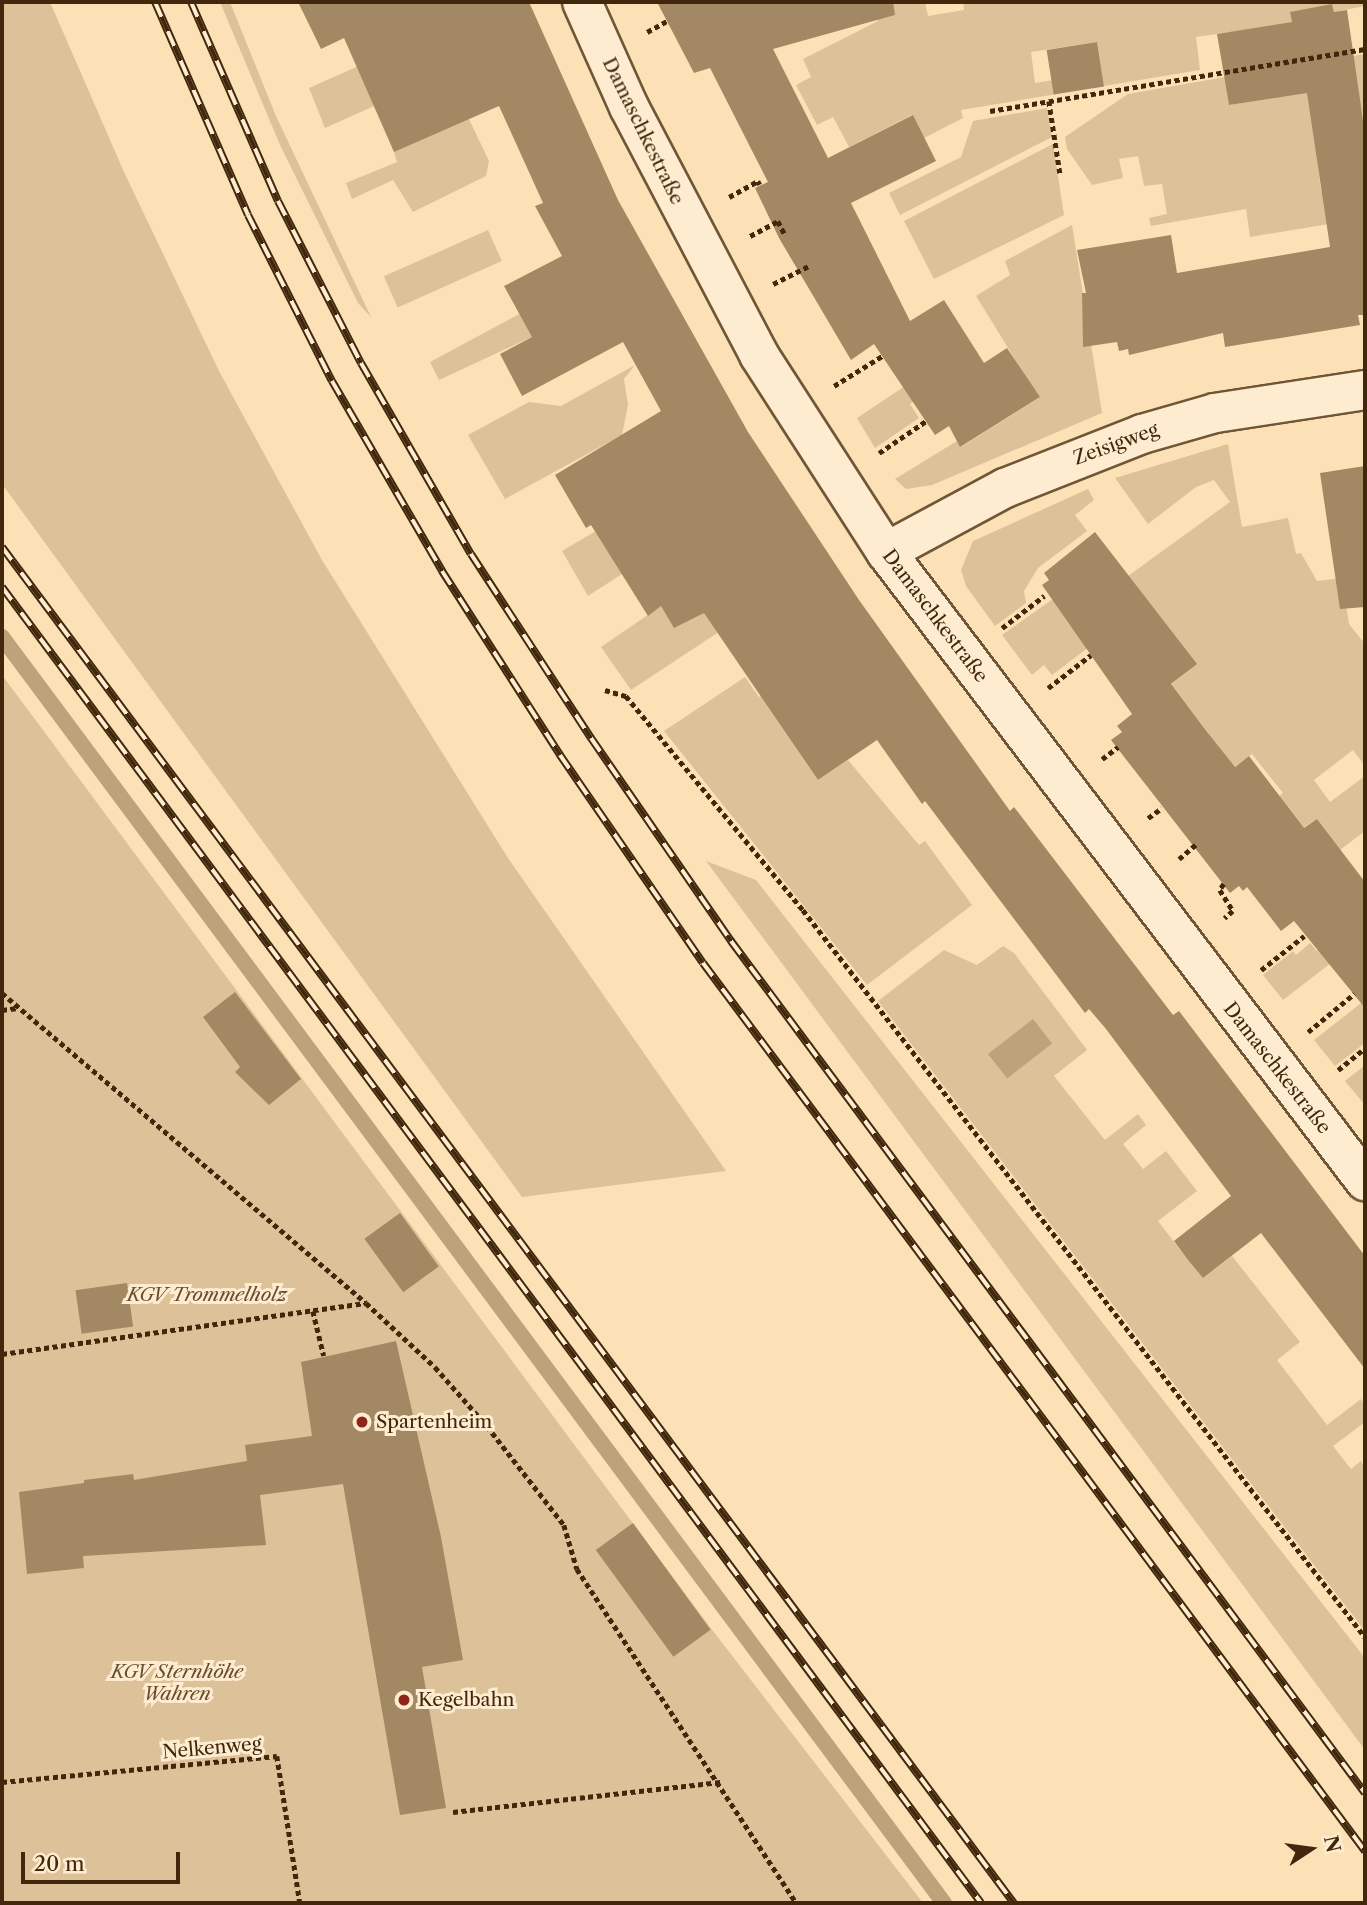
<!DOCTYPE html>
<html>
<head>
<meta charset="utf-8">
<style>
	body { margin:0 }
	#map { position:relative; width:1367px; height:1905px; overflow:hidden; background:#fde1b6; font-family:"Libre Caslon Text",serif }
	div>[style] { position:absolute }
	[style*='--x'] { left:calc(var(--x)*1px); top:calc(var(--y)*1px); width:calc(var(--w)*1px); rotate:calc(var(--a)*1deg) }
	.green>* { inset:0; background:#ddc299; transform-origin:0 0 }
	.water>* { inset:0; background:#bda27c; transform-origin:0 0 }
	.stream>* { height:16px; margin:-8px; padding:0 8px; transform-origin:8px; border-radius:8px; background:#bda27c }
	.building>* { inset:0; background:#a38864; transform-origin:0 0 }
	.path>* { height:4.5px; margin-top:-2.25px; transform-origin:0; background:repeating-linear-gradient(90deg,#41280c 0 5px,transparent 0 8.5px) }
	.roads { filter:drop-shadow(2px 0 #705636) drop-shadow(-2px 0 #705636) drop-shadow(0 2px #705636) drop-shadow(0 -2px #705636) }
	.street>* { height:38px; margin:-19px; padding:0 19px; transform-origin:19px; border-radius:19px; background:#feecd0 }
	.rail>* { height:8px; margin-top:-4px; transform-origin:0; background:repeating-linear-gradient(90deg,#feecd0 0 16px,#41280c 0 32px); box-sizing:border-box; border-block:2px solid #41280c }
	.dots>* { width:19px; height:19px; translate:-50% -50%; box-sizing:border-box; border:4px solid #feecd0; border-radius:50% }
	span { translate:-50% -50%; white-space:nowrap; text-align:center; line-height:1.15; -webkit-text-stroke:6px #feecd0; paint-order:stroke }
	.street-label { font-size:19px; color:#41280c }
	.park-label { font-size:19px; color:#684e2f; font-style:italic }
	.poi-label { font-size:19px; color:#41280c }
	.left { translate:0 -50%; text-align:left }
	.frame { position:absolute; inset:0; border:4px solid #41280c; pointer-events:none }
	.north { position:absolute; left:1276px; top:1814px; width:70px; height:70px; -webkit-text-stroke:5px #feecd0; paint-order:stroke; rotate:77deg; font-size:19px; font-weight:700; line-height:28px; text-align:center; color:#41280c }
	.north::after { content:''; display:block; margin:auto; width:24px; height:32px; background:#41280c; clip-path:polygon(50% 0,100% 100%,50% 72%,0 100%) }
	.scale { position:absolute; left:21px; top:1852px; width:159px; height:32px; box-sizing:border-box; border:4px solid #41280c; border-top:0; padding-left:9px; font-size:21px; line-height:24px; white-space:nowrap; color:#41280c; -webkit-text-stroke:5px #feecd0; paint-order:stroke }
</style>
</head>
<body>
<div id="map">
	<div class="green">
		<i style="clip-path:polygon(2px 2px,50px 2px,124px 172px,219px 371px,322px 560px,508px 858px,726px 1171px,522px 1197px,2px 484px)"></i>
		<i style="clip-path:polygon(220px 2px,230px 2px,276px 116px,371px 317px,358px 303px,280px 145px)"></i>
		<i style="clip-path:polygon(873px 2px,925px 2px,928px 16px,964px 10px,963px 2px,1365px 2px,1365px 6px,1334px 12px,1332px 4px,1296px 44px,1231px 32px,1196px 37px,1200px 70px,1104px 86px,1097px 42px,1031px 52px,1035px 83px,1054px 80px,1057px 94px,961px 110px,963px 118px,924px 138px,912px 115px,849px 147px,833px 117px,817px 125px,796px 85px,811px 77px,803px 59px,878px 21px)"></i>
		<i style="clip-path:polygon(399px 48px,448px 73px,325px 128px,309px 88px)"></i>
		<i style="clip-path:polygon(1365px 54px,1365px 128px,1361px 107px,1317px 159px,1321px 190px,1347px 221px,1250px 237px,1246px 209px,1151px 226px,1149px 218px,1167px 214px,1162px 184px,1144px 186px,1138px 156px,1119px 159px,1123px 178px,1092px 185px,1067px 149px,1065px 137px,1128px 94px,1225px 77px,1229px 105px,1275px 98px,1271px 70px)"></i>
		<i style="clip-path:polygon(1047px 108px,1052px 137px,900px 215px,889px 193px,961px 157px,973px 121px)"></i>
		<i style="clip-path:polygon(468px 117px,489px 161px,486px 176px,413px 212px,393px 180px,352px 199px,346px 183px,397px 162px,394px 152px)"></i>
		<i style="clip-path:polygon(1053px 144px,1064px 215px,934px 279px,904px 221px)"></i>
		<i style="clip-path:polygon(1072px 225px,1102px 413px,932px 485px,906px 489px,895px 479px,957px 441px,961px 447px,1039px 398px,976px 296px,1010px 275px,1005px 261px)"></i>
		<i style="left:488px;top:230px;width:34px;height:114px;rotate:66deg"></i>
		<i style="clip-path:polygon(560px 292px,538px 334px,439px 380px,430px 362px)"></i>
		<i style="clip-path:polygon(635px 365px,624px 379px,628px 405px,622px 435px,505px 499px,468px 435px,529px 402px,561px 406px)"></i>
		<i style="clip-path:polygon(905px 386px,924px 395px,910px 404px,919px 418px,875px 448px,857px 418px)"></i>
		<i style="clip-path:polygon(1228px 444px,1242px 527px,1288px 518px,1296px 554px,1301px 553px,1317px 581px,1342px 578px,1349px 624px,1365px 644px,1365px 766px,1353px 750px,1314px 780px,1330px 802px,1365px 776px,1365px 831px,1340px 850px,1317px 819px,1303px 828px,1266px 807px,1283px 793px,1252px 754px,1234px 767px,1171px 685px,1196px 664px,1128px 576px,1230px 502px,1214px 480px,1196px 487px,1148px 524px,1115px 478px)"></i>
		<i style="clip-path:polygon(672px 486px,622px 574px,588px 596px,562px 551px)"></i>
		<i style="clip-path:polygon(1088px 489px,1094px 500px,1075px 515px,1087px 531px,1038px 568px,1024px 591px,1026px 603px,995px 626px,966px 586px,961px 570px,973px 541px)"></i>
		<i style="clip-path:polygon(732px 591px,746px 614px,631px 690px,601px 647px,661px 606px,674px 627px)"></i>
		<i style="clip-path:polygon(1060px 594px,1097px 641px,1052px 675px,1044px 665px,1032px 675px,1002px 635px)"></i>
		<i style="clip-path:polygon(2px 675px,710px 1627px,923px 1903px,2px 1903px)"></i>
		<i style="clip-path:polygon(789px 676px,822px 720px,792px 742px,818px 780px,848px 760px,919px 845px,925px 841px,972px 905px,867px 985px,664px 731px,745px 677px,759px 697px)"></i>
		<i style="clip-path:polygon(706px 861px,756px 880px,1365px 1658px,1365px 1750px)"></i>
		<i style="clip-path:polygon(1329px 942px,1340px 956px,1283px 1000px,1263px 975px,1293px 951px,1296px 955px,1310px 943px,1317px 951px)"></i>
		<i style="clip-path:polygon(1003px 946px,1014px 953px,1087px 1050px,1054px 1076px,1105px 1140px,1138px 1114px,1146px 1125px,1123px 1144px,1143px 1169px,1166px 1151px,1197px 1191px,1158px 1221px,1188px 1260px,1203px 1278px,1232px 1256px,1300px 1342px,1277px 1360px,1327px 1425px,1361px 1399px,1365px 1405px,1365px 1422px,1333px 1446px,1351px 1469px,1361px 1461px,1365px 1468px,1365px 1631px,878px 1001px,944px 950px,977px 965px)"></i>
		<i style="clip-path:polygon(1365px 1000px,1365px 1043px,1335px 1066px,1314px 1040px)"></i>
		<i style="clip-path:polygon(1365px 1065px,1365px 1105px,1345px 1081px)"></i>
	</div>
	<div class="water">
		<i style="left:1033px;top:1019px;width:31px;height:57px;rotate:52deg"></i>
	</div>
	<div class="stream">
		<i style="--x:2;--y:637;--w:1578;--a:53.35"></i>
	</div>
	<div class="building">
		<i style="clip-path:polygon(298px 2px,529px 2px,618px 200px,748px 432px,859px 600px,1010px 811px,1014px 807px,1173px 1015px,1179px 1011px,1365px 1256px,1365px 1369px,1261px 1233px,1203px 1278px,1188px 1260px,1174px 1241px,1231px 1196px,1106px 1029px,1089px 1009px,1085px 1013px,925px 801px,922px 804px,877px 740px,818px 780px,704px 613px,674px 628px,661px 606px,648px 616px,591px 525px,586px 528px,555px 475px,661px 411px,623px 342px,522px 396px,500px 354px,532px 337px,504px 286px,562px 256px,535px 206px,543px 203px,499px 106px,394px 152px,344px 38px,321px 49px)"></i>
		<i style="clip-path:polygon(657px 2px,893px 2px,895px 15px,773px 49px,828px 158px,913px 115px,936px 161px,851px 203px,910px 321px,944px 300px,984px 363px,1007px 348px,1040px 397px,960px 447px,949px 426px,935px 435px,874px 344px,851px 360px,779px 238px,755px 188px,768px 182px,710px 68px,694px 73px)"></i>
		<i style="clip-path:polygon(1332px 4px,1334px 12px,1347px 10px,1365px 134px,1365px 315px,1358px 315px,1360px 325px,1225px 347px,1223px 333px,1129px 355px,1128px 349px,1119px 351px,1117px 342px,1083px 347px,1082px 293px,1086px 293px,1077px 250px,1171px 235px,1177px 273px,1330px 247px,1307px 93px,1229px 105px,1217px 34px,1292px 22px,1290px 12px)"></i>
		<i style="left:1097px;top:42px;width:45px;height:51px;rotate:81deg"></i>
		<i style="clip-path:polygon(1365px 466px,1365px 607px,1340px 609px,1320px 473px)"></i>
		<i style="clip-path:polygon(1095px 532px,1197px 664px,1171px 684px,1204px 728px,1235px 767px,1249px 756px,1304px 828px,1317px 819px,1365px 882px,1365px 1008px,1294px 921px,1281px 931px,1247px 887px,1243px 891px,1239px 886px,1230px 893px,1111px 740px,1122px 732px,1117px 726px,1132px 714px,1042px 585px,1049px 580px,1044px 573px)"></i>
		<i style="clip-path:polygon(235px 992px,301px 1079px,269px 1105px,235px 1072px,240px 1067px,203px 1017px)"></i>
		<i style="left:400px;top:1213px;width:66px;height:44px;rotate:54deg"></i>
		<i style="left:127px;top:1283px;width:44px;height:52px;rotate:82deg"></i>
		<i style="clip-path:polygon(396px 1341px,441px 1537px,463px 1660px,422px 1667px,446px 1808px,400px 1815px,343px 1484px,260px 1495px,266px 1545px,83px 1556px,84px 1568px,27px 1574px,19px 1492px,84px 1483px,84px 1480px,133px 1474px,134px 1480px,247px 1461px,245px 1445px,312px 1436px,301px 1362px)"></i>
		<i style="left:633px;top:1523px;width:132px;height:46px;rotate:54deg"></i>
	</div>
	<div class="path">
		<i style="--x:647;--y:32;--w:23;--a:-29"></i>
		<i style="--x:1049;--y:101;--w:73;--a:81.3"></i>
		<i style="--x:990;--y:111;--w:380;--a:-9.4"></i>
		<i style="--x:729;--y:197;--w:33;--a:-29"></i>
		<i style="--x:758;--y:181;--w:4;--a:63"></i>
		<i style="--x:750;--y:236;--w:32;--a:-28"></i>
		<i style="--x:778;--y:221;--w:16;--a:63"></i>
		<i style="--x:773;--y:284;--w:40;--a:-26.6"></i>
		<i style="--x:834;--y:386;--w:57;--a:-32"></i>
		<i style="--x:879;--y:453;--w:57;--a:-34.2"></i>
		<i style="--x:1002;--y:628;--w:53;--a:-37.3"></i>
		<i style="--x:1048;--y:688;--w:54;--a:-37.5"></i>
		<i style="--x:605;--y:690;--w:22;--a:16"></i>
		<i style="--x:626;--y:696;--w:278;--a:50.4"></i>
		<i style="--x:803;--y:910;--w:919;--a:52.29"></i>
		<i style="--x:1102;--y:759;--w:20;--a:-37"></i>
		<i style="--x:1148;--y:818;--w:17;--a:-36"></i>
		<i style="--x:1179;--y:859;--w:23;--a:-41"></i>
		<i style="--x:1224;--y:884;--w:7;--a:124"></i>
		<i style="--x:1220;--y:890;--w:25;--a:58"></i>
		<i style="--x:1233;--y:911;--w:11;--a:139"></i>
		<i style="--x:1261;--y:970;--w:55;--a:-38.3"></i>
		<i style="--x:2;--y:993;--w:478;--a:40.4"></i>
		<i style="--x:366;--y:1303;--w:94;--a:42.8"></i>
		<i style="--x:435;--y:1367;--w:79;--a:48.6"></i>
		<i style="--x:487;--y:1426;--w:125;--a:52.1"></i>
		<i style="--x:564;--y:1525;--w:46;--a:73.5"></i>
		<i style="--x:577;--y:1569;--w:399;--a:56.7"></i>
		<i style="--x:2;--y:1010;--w:16;--a:-7"></i>
		<i style="--x:1308;--y:1032;--w:60;--a:-39.6"></i>
		<i style="--x:1338;--y:1070;--w:35;--a:-39"></i>
		<i style="--x:313;--y:1311;--w:46;--a:76.3"></i>
		<i style="--x:2;--y:1354;--w:367;--a:-8"></i>
		<i style="--x:2;--y:1782;--w:276;--a:-5.4"></i>
		<i style="--x:277;--y:1756;--w:149;--a:81.1"></i>
		<i style="--x:453;--y:1812;--w:269;--a:-6.4"></i>
	</div>
	<div class="roads">
		<div class="street">
			<i style="--x:582;--y:2;--w:115;--a:65.9"></i>
			<i style="--x:629;--y:107;--w:280;--a:62.3"></i>
			<i style="--x:759;--y:355;--w:234;--a:57.2"></i>
			<i style="--x:886;--y:552;--w:791;--a:52.71"></i>
			<i style="--x:886;--y:552;--w:135;--a:-28.3"></i>
			<i style="--x:1005;--y:488;--w:147;--a:-21.5"></i>
			<i style="--x:1142;--y:434;--w:76;--a:-16"></i>
			<i style="--x:1215;--y:413;--w:152;--a:-8.7"></i>
		</div>
	</div>
	<div class="rail">
		<i style="--x:155;--y:2;--w:232;--a:66.4"></i>
		<i style="--x:248;--y:215;--w:186;--a:63.2"></i>
		<i style="--x:332;--y:381;--w:220;--a:59.9"></i>
		<i style="--x:442;--y:571;--w:219;--a:57.3"></i>
		<i style="--x:560;--y:755;--w:252;--a:55.5"></i>
		<i style="--x:703;--y:963;--w:1108;--a:53.3"></i>
		<i style="--x:191;--y:2;--w:217;--a:66.4"></i>
		<i style="--x:278;--y:201;--w:182;--a:62.9"></i>
		<i style="--x:361;--y:363;--w:220;--a:60.1"></i>
		<i style="--x:471;--y:554;--w:220;--a:56.9"></i>
		<i style="--x:591;--y:738;--w:247;--a:55.4"></i>
		<i style="--x:731;--y:941;--w:1062;--a:53.35"></i>
		<i style="--x:2;--y:547;--w:1692;--a:53.27"></i>
		<i style="--x:2;--y:587;--w:1640;--a:53.35"></i>
	</div>
	<div class="dots">
		<i style="left:362px;top:1422px;background:#8f2418"></i>
		<i style="left:404px;top:1700px;background:#8f2418"></i>
	</div>
	<div class="street-label">
		<span style="left:643px;top:131px;rotate:64deg">Damaschkestraße</span>
		<span style="left:1116px;top:444px;rotate:-20deg">Zeisigweg</span>
		<span style="left:935px;top:616px;rotate:53deg">Damaschkestraße</span>
		<span style="left:1277px;top:1068px;rotate:52deg">Damaschkestraße</span>
		<span style="left:212px;top:1748px;rotate:-5deg">Nelkenweg</span>
	</div>
	<div class="park-label">
		<span style="left:207px;top:1295px">KGV Trommelholz</span>
		<span style="left:177px;top:1683px">KGV Sternhöhe<br>Wahren</span>
	</div>
	<div class="poi-label">
		<span class="left" style="left:376px;top:1422px">Spartenheim</span>
		<span class="left" style="left:418px;top:1700px">Kegelbahn</span>
	</div>
	<div class="frame"></div>
	<div class="north">N</div>
	<div class="scale">20 m</div>
</div>
</body>
</html>
